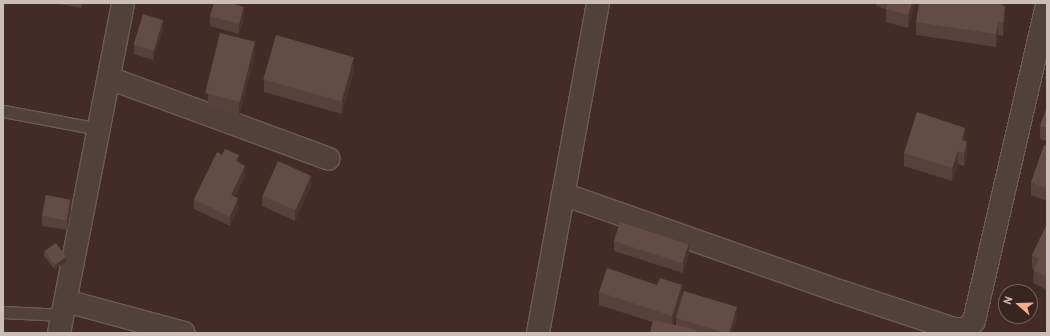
<!DOCTYPE html>
<html>
<head>
<meta charset="utf-8">
<style>
	body { margin:0 }
	#map { position:relative; width:1050px; height:336px; overflow:hidden; background:#432c27; font-family:"PT Sans",sans-serif }
	div>[style] { position:absolute }
	[style*='--x'] { left:calc(var(--x)*1px); top:calc(var(--y)*1px); width:calc(var(--w)*1px); rotate:calc(var(--a)*1deg) }
	.roads { filter:drop-shadow(1px 0 #6d5b56) drop-shadow(-1px 0 #6d5b56) drop-shadow(0 1px #6d5b56) drop-shadow(0 -1px #6d5b56) }
	.lane>* { height:11px; margin:-5.5px; padding:0 5.5px; transform-origin:5.5px; border-radius:5.5px; background:#52403b }
	.street>* { height:22px; margin:-11px; padding:0 11px; transform-origin:11px; border-radius:11px; background:#52403b }
	.wall>* { inset:0; background:#56413c }
	.shaded-wall>* { inset:0; background:#463531 }
	.building>* { inset:0; background:#644c46; transform-origin:0 0 }
	span { translate:-50% -50%; white-space:nowrap; text-align:center; line-height:1.15; -webkit-text-stroke:3.5px #382520; paint-order:stroke }
	.frame { position:absolute; inset:0; border:4px solid #ccbdb8; pointer-events:none }
	.north { position:absolute; left:998px; top:284px; width:40px; height:40px; box-sizing:border-box; background:#382520; border:1px solid #73625d; border-radius:50%; rotate:290deg; font-size:11px; font-weight:700; line-height:16px; text-align:center; color:#ccbdb8 }
	.north::after { content:''; display:block; margin:auto; width:14px; height:18px; background:#f9ab90; clip-path:polygon(50% 0,100% 100%,50% 72%,0 100%) }
</style>
</head>
<body>
<div id="map">
	<div class="roads">
		<div class="lane">
			<i style="--x:3;--y:111;--w:98;--a:10.6"></i>
			<i style="--x:3;--y:312;--w:60;--a:2.9"></i>
		</div>
		<div class="street">
			<i style="--x:109;--y:78;--w:234;--a:20.2"></i>
			<i style="--x:563;--y:194;--w:293;--a:19.4"></i>
			<i style="--x:839;--y:291;--w:121;--a:18.3"></i>
			<i style="--x:954;--y:329;--w:12;--a:0"></i>
			<i style="--x:966;--y:329;--w:11;--a:-45"></i>
			<i style="--x:974;--y:321;--w:325;--a:-77"></i>
			<i style="--x:66;--y:301;--w:122;--a:15.2"></i>
			<i style="--x:59;--y:333;--w:336;--a:-79"></i>
			<i style="--x:538;--y:333;--w:335;--a:-79.7"></i>
		</div>
	</div>
	<div class="wall">
		<i style="clip-path:polygon(54px 3px,82px 3px,81px 8px)"></i>
		<i style="clip-path:polygon(876px 3px,915px 3px,908px 28px,886px 22px,886px 9px,876px 6px)"></i>
		<i style="clip-path:polygon(1003px 3px,1002px 5px,1005px 18px,1003px 36px,998px 35px,996px 47px,916px 35px,916px 22px)"></i>
		<i style="clip-path:polygon(210px 16px,244px 17px,239px 34px,210px 26px)"></i>
		<i style="clip-path:polygon(163px 30px,153px 60px,134px 54px,134px 45px)"></i>
		<i style="clip-path:polygon(255px 55px,239px 116px,208px 107px,208px 94px)"></i>
		<i style="clip-path:polygon(354px 70px,342px 114px,264px 92px,264px 79px)"></i>
		<i style="clip-path:polygon(1047px 107px,1047px 141px,1040px 139px,1040px 126px)"></i>
		<i style="clip-path:polygon(965px 141px,967px 155px,964px 166px,958px 164px,952px 181px,904px 166px,904px 153px)"></i>
		<i style="clip-path:polygon(1047px 146px,1047px 201px,1031px 195px,1031px 182px)"></i>
		<i style="clip-path:polygon(239px 163px,245px 176px,235px 197px,238px 208px,230px 226px,194px 209px,194px 199px)"></i>
		<i style="clip-path:polygon(311px 186px,295px 221px,262px 206px,262px 196px)"></i>
		<i style="clip-path:polygon(71px 210px,67px 230px,42px 226px,42px 216px)"></i>
		<i style="clip-path:polygon(1047px 224px,1047px 290px,1033px 283px,1034px 269px,1032px 268px,1032px 255px)"></i>
		<i style="clip-path:polygon(614px 241px,689px 254px,683px 273px,614px 251px)"></i>
		<i style="clip-path:polygon(44px 251px,66px 262px,55px 270px,44px 256px)"></i>
		<i style="clip-path:polygon(evenodd,599px 292px,682px 298px,737px 316px,732px 333px,650px 333px,653px 322px,599px 305px,599px 292px,682px 299px,676px 318px,676px 326px,673px 325px,682px 299px)"></i>
	</div>
	<div class="shaded-wall">
		<i style="clip-path:polygon(912px 3px,915px 3px,908px 28px,908px 15px)"></i>
		<i style="clip-path:polygon(1005px 6px,1005px 18px,1003px 36px,1003px 23px)"></i>
		<i style="clip-path:polygon(244px 7px,244px 17px,239px 34px,239px 24px)"></i>
		<i style="clip-path:polygon(163px 20px,163px 30px,153px 60px,153px 51px)"></i>
		<i style="clip-path:polygon(998px 22px,998px 35px,996px 47px,996px 34px)"></i>
		<i style="clip-path:polygon(255px 42px,255px 55px,239px 116px,239px 103px)"></i>
		<i style="clip-path:polygon(354px 57px,354px 70px,342px 114px,342px 101px)"></i>
		<i style="clip-path:polygon(965px 128px,965px 141px,962px 153px,962px 140px)"></i>
		<i style="clip-path:polygon(967px 142px,967px 155px,964px 166px,964px 153px)"></i>
		<i style="clip-path:polygon(958px 151px,958px 164px,952px 181px,952px 168px)"></i>
		<i style="clip-path:polygon(239px 155px,239px 165px,236px 161px)"></i>
		<i style="clip-path:polygon(245px 166px,245px 176px,231px 205px,231px 195px)"></i>
		<i style="clip-path:polygon(311px 176px,311px 186px,295px 221px,295px 211px)"></i>
		<i style="clip-path:polygon(238px 198px,238px 208px,230px 226px,230px 217px)"></i>
		<i style="clip-path:polygon(71px 200px,71px 210px,67px 230px,67px 220px)"></i>
		<i style="clip-path:polygon(689px 244px,689px 254px,683px 273px,683px 263px)"></i>
		<i style="clip-path:polygon(66px 257px,66px 262px,55px 270px,55px 265px)"></i>
		<i style="clip-path:polygon(682px 285px,682px 298px,672px 329px,672px 316px)"></i>
		<i style="clip-path:polygon(737px 307px,737px 316px,732px 333px,729px 333px)"></i>
	</div>
	<div class="building">
		<i style="clip-path:polygon(214px 3px,230px 3px,244px 7px,239px 24px,210px 16px)"></i>
		<i style="clip-path:polygon(888px 3px,912px 3px,908px 15px,886px 9px)"></i>
		<i style="clip-path:polygon(919px 3px,1000px 3px,1000px 5px,1005px 6px,1003px 23px,998px 22px,996px 34px,916px 22px)"></i>
		<i style="left:143px;top:14px;width:21px;height:32px;rotate:17deg"></i>
		<i style="left:220px;top:33px;width:36px;height:62px;rotate:14deg"></i>
		<i style="left:276px;top:35px;width:81px;height:46px;rotate:16deg"></i>
		<i style="clip-path:polygon(1047px 107px,1047px 128px,1040px 126px)"></i>
		<i style="clip-path:polygon(917px 112px,965px 128px,962px 140px,967px 142px,964px 153px,958px 151px,952px 168px,904px 153px)"></i>
		<i style="clip-path:polygon(1044px 145px,1047px 146px,1047px 188px,1031px 182px)"></i>
		<i style="clip-path:polygon(225px 149px,239px 155px,236px 161px,245px 166px,231px 195px,238px 198px,230px 217px,194px 199px,217px 152px,222px 155px)"></i>
		<i style="left:278px;top:161px;width:36px;height:38px;rotate:24deg"></i>
		<i style="left:46px;top:195px;width:25px;height:21px;rotate:11deg"></i>
		<i style="left:620px;top:222px;width:72px;height:20px;rotate:18deg"></i>
		<i style="clip-path:polygon(1047px 224px,1047px 277px,1033px 270px,1039px 259px,1032px 255px)"></i>
		<i style="left:56px;top:243px;width:17px;height:14px;rotate:54deg"></i>
		<i style="clip-path:polygon(607px 268px,657px 285px,660px 278px,682px 285px,672px 316px,599px 292px)"></i>
		<i style="clip-path:polygon(684px 291px,737px 307px,729px 333px,725px 333px,676px 318px)"></i>
		<i style="clip-path:polygon(653px 320px,697px 330px,696px 333px,650px 333px)"></i>
	</div>
	<div class="frame"></div>
	<div class="north">N</div>
</div>
</body>
</html>
